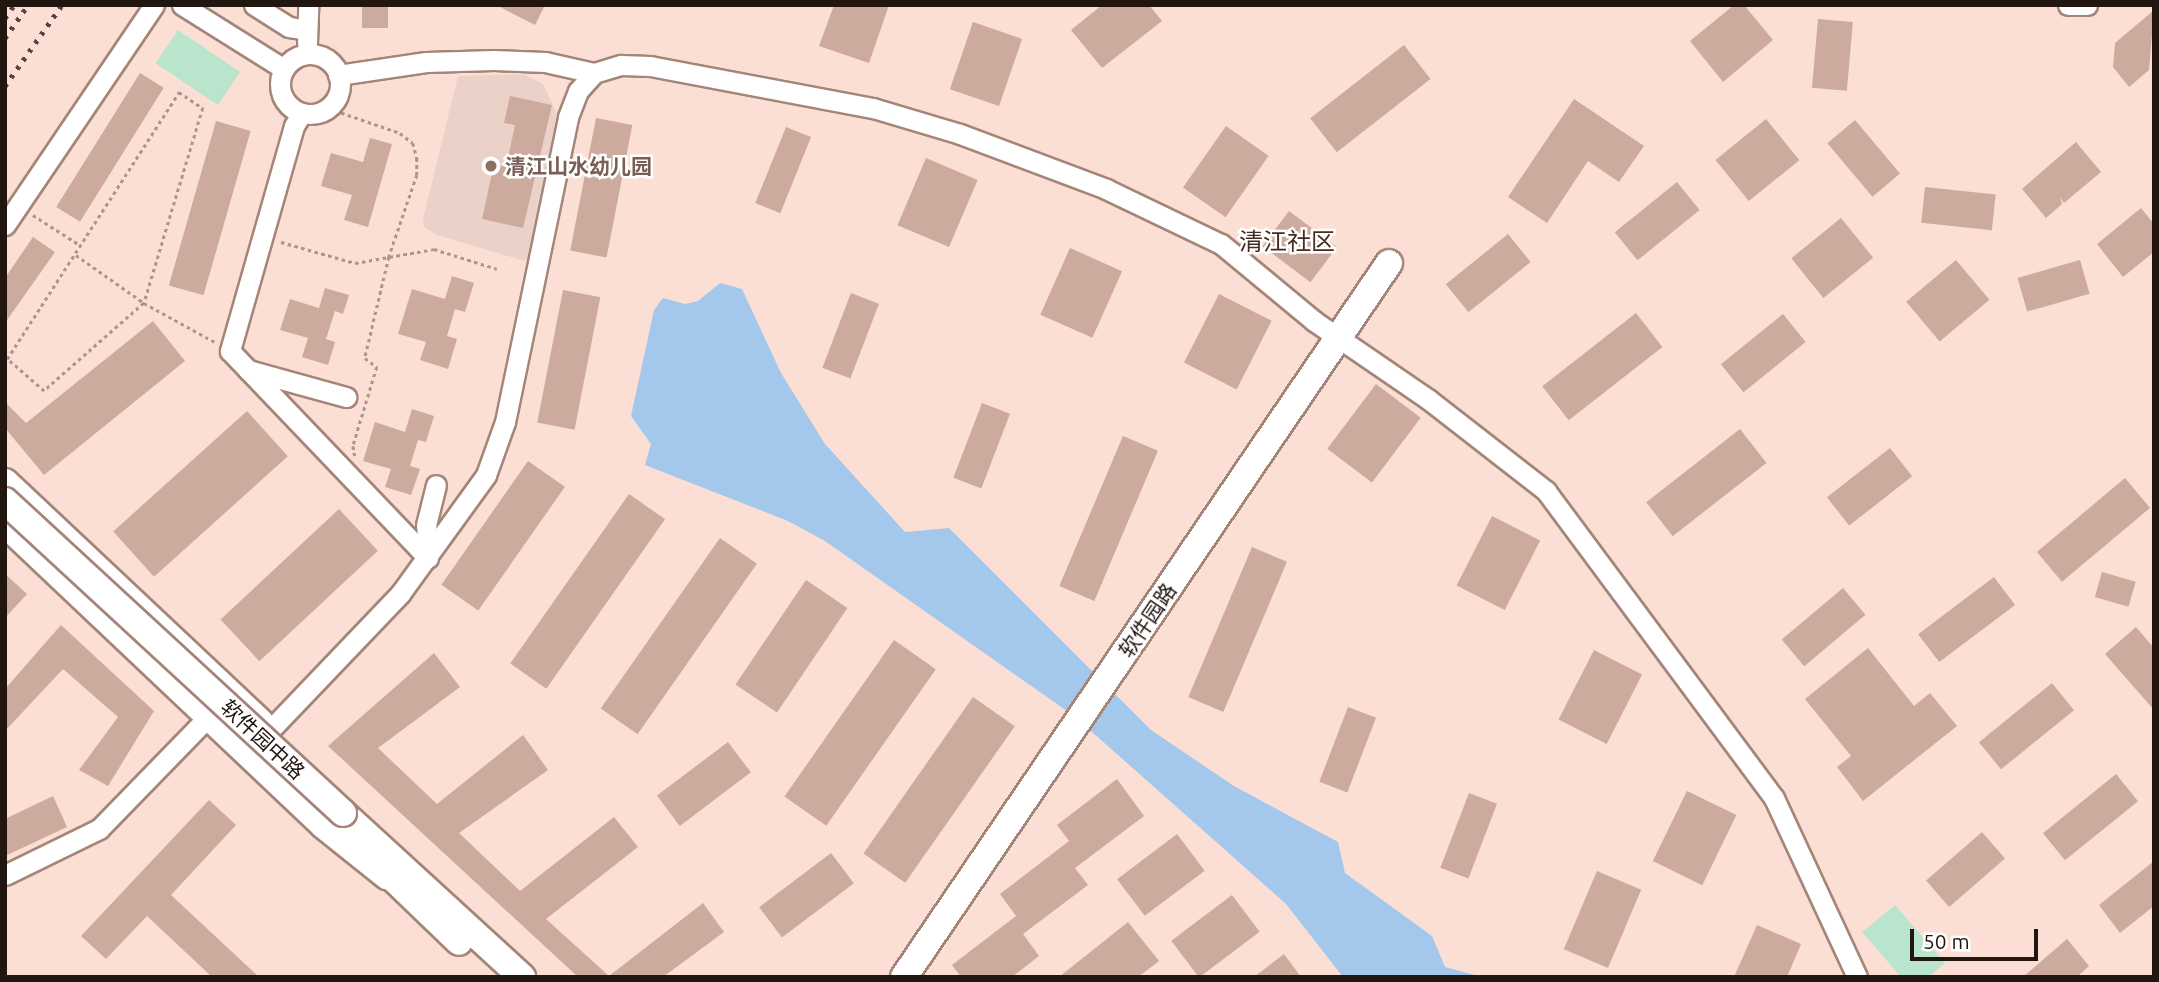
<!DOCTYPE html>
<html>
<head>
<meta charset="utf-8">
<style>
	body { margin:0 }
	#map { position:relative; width:2159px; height:982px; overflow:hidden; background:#fbdfd4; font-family:Ubuntu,"Noto Sans SC",sans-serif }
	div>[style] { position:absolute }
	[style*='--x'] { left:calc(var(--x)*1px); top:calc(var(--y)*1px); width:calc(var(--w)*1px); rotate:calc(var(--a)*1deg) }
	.education>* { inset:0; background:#ead2c8 }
	.green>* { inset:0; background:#b8e5cc; transform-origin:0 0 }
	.water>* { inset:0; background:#a4c8ec }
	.building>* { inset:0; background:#ccaa9d; transform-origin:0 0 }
	.path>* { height:2.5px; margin-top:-1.25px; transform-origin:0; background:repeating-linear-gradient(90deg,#ab958c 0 3.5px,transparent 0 7px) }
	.roads { filter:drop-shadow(2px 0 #a48578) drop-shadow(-2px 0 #a48578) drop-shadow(0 2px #a48578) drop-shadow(0 -2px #a48578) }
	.minor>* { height:19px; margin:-9.5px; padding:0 9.5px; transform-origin:9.5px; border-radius:9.5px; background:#fff }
	.minor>.ring { margin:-9.5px; padding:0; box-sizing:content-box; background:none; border:19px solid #fff; border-radius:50% }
	.tertiary>* { height:23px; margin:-11.5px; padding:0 11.5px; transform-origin:11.5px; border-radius:11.5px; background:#fff }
	.secondary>* { height:26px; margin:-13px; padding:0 13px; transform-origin:13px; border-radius:13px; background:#fff }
	.rail>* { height:5px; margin-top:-2.5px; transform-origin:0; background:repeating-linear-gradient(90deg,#564640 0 3.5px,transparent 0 10.5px) }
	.bridges { filter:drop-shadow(2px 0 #a48578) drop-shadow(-2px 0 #a48578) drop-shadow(0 2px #a48578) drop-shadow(0 -2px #a48578) }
	.secondary-bridge>* { height:26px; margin:-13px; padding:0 13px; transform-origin:13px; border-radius:13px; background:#fff }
	.dots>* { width:19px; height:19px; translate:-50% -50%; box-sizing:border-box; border:4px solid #fff; border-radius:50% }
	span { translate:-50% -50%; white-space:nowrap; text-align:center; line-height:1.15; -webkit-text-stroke:5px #fff; paint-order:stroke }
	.education-label { font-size:21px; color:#785e54; font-weight:700 }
	.left { translate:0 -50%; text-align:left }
	.street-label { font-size:21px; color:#221611 }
	.quarter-label { font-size:24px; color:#452b20 }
	.frame { position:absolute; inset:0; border:7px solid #221611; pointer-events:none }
	.scale { position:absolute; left:1910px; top:929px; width:128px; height:32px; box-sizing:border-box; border:4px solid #221611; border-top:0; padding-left:9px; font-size:21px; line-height:24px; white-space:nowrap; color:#221611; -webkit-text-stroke:5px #fff; paint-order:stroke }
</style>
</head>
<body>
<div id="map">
	<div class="education">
		<i style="clip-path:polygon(523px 74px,543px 84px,557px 114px,528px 262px,437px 235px,424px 227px,423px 219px,458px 76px)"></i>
	</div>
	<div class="green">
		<i style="left:178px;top:30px;width:75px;height:40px;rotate:34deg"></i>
		<i style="clip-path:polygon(1895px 905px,1945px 963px,1928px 977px,1901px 977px,1862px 932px)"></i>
	</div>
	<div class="water">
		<i style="clip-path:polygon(720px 283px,742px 289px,781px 373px,825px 444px,905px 532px,949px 528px,1151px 730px,1234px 786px,1338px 842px,1345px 873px,1432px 936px,1445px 967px,1482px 977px,1343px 977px,1286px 904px,1074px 716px,825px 541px,788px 521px,645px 465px,651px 444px,631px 416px,654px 310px,663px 298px,685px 304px,698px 301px)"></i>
	</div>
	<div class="building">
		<i style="left:362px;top:5px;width:26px;height:23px"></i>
		<i style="clip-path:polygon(496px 5px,545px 5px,535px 25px)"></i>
		<i style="clip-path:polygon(834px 5px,889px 5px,869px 63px,819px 46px)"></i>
		<i style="clip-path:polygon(1102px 5px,1149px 5px,1162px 21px,1102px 68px,1071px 30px)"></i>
		<i style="clip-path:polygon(1734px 5px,1744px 5px,1773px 40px,1723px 82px,1690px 41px)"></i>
		<i style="clip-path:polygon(2154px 10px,2149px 70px,2129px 87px,2113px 67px,2115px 43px)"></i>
		<i style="left:1818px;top:19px;width:35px;height:69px;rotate:5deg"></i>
		<i style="left:973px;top:22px;width:52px;height:71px;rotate:19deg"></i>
		<i style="left:1404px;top:45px;width:43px;height:119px;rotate:52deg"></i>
		<i style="left:140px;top:73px;width:28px;height:158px;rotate:32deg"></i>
		<i style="clip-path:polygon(510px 96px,552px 105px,523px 228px,482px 219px,494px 164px,506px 167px,515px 125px,504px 123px)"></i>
		<i style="clip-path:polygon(1574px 99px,1644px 146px,1619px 182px,1588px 161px,1547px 223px,1508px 197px)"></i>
		<i style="left:596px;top:118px;width:37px;height:135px;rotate:11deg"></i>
		<i style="left:1766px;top:119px;width:53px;height:65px;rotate:51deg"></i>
		<i style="left:1855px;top:120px;width:70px;height:36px;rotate:50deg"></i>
		<i style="left:216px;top:121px;width:36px;height:171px;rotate:16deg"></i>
		<i style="left:1226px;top:126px;width:52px;height:75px;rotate:35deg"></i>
		<i style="left:786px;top:127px;width:27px;height:82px;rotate:22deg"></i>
		<i style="clip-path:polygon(370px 138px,392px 144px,368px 227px,344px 220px,352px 195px,321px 186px,331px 153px,363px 162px)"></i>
		<i style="clip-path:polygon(2076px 142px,2101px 172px,2064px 203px,2060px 197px,2062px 204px,2046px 218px,2022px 189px)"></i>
		<i style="left:926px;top:158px;width:56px;height:73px;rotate:23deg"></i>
		<i style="left:1677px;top:182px;width:36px;height:80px;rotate:51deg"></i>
		<i style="left:1925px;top:187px;width:71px;height:36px;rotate:6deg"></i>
		<i style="clip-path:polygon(2141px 208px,2154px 224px,2154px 252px,2123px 277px,2097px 244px)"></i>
		<i style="left:1289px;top:211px;width:60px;height:44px;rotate:37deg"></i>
		<i style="left:1841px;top:218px;width:51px;height:64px;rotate:51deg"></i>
		<i style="left:1508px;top:234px;width:36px;height:80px;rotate:51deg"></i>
		<i style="clip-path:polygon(33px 237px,55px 252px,5px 323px,5px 278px)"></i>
		<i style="left:1070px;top:248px;width:57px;height:73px;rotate:24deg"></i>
		<i style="left:1956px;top:260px;width:52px;height:65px;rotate:50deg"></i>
		<i style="left:2080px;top:260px;width:35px;height:65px;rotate:74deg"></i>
		<i style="clip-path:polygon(452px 276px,474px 283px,465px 312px,455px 309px,447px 336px,457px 339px,448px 369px,420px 360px,426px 342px,398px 334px,412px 289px,445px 299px)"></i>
		<i style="clip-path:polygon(325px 288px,349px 295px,343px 314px,335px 311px,326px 339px,335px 342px,328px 365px,302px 357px,308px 338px,280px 330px,290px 299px,319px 308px)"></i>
		<i style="left:563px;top:290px;width:38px;height:135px;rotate:11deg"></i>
		<i style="left:851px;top:293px;width:30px;height:80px;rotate:21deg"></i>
		<i style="left:1219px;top:294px;width:59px;height:77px;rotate:27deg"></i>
		<i style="left:1636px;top:313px;width:43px;height:119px;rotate:52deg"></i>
		<i style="left:1783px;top:314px;width:36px;height:80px;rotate:51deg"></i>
		<i style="clip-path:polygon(153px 321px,185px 361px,44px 475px,5px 428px,5px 402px,26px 423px)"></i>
		<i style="left:1376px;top:384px;width:56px;height:81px;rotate:37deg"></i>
		<i style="left:982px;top:403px;width:30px;height:80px;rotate:21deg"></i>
		<i style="clip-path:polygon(412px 409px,434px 416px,426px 442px,418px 440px,410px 466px,420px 469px,411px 495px,385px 487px,391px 469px,363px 461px,375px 422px,405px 432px)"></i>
		<i style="left:247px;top:411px;width:61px;height:180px;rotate:48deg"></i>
		<i style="left:1740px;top:429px;width:43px;height:119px;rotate:52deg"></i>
		<i style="left:1123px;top:436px;width:38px;height:163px;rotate:23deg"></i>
		<i style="left:1890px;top:448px;width:36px;height:80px;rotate:52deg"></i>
		<i style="left:528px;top:461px;width:45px;height:151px;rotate:35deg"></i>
		<i style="left:2125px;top:478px;width:39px;height:115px;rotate:50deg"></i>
		<i style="left:629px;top:494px;width:44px;height:207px;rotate:35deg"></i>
		<i style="left:339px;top:509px;width:57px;height:162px;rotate:47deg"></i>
		<i style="left:1492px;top:516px;width:54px;height:78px;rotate:27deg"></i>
		<i style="left:720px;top:538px;width:45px;height:208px;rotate:35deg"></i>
		<i style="left:1252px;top:547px;width:38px;height:163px;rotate:23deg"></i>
		<i style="left:2102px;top:572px;width:35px;height:26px;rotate:16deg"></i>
		<i style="clip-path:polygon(5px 574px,27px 594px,5px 618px)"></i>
		<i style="left:1994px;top:577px;width:35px;height:95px;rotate:53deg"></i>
		<i style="left:806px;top:580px;width:50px;height:126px;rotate:34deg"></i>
		<i style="left:1843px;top:588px;width:35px;height:80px;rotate:50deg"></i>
		<i style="clip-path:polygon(61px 625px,154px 711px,108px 786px,79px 770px,118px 717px,63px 669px,5px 731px,5px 689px)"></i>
		<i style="clip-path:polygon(2136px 627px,2154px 648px,2154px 710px,2105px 654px)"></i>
		<i style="left:894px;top:640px;width:51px;height:191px;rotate:35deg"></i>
		<i style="clip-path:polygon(1868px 648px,1914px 706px,1930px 693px,1957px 726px,1863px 801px,1837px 767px,1851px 756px,1805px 699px)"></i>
		<i style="left:1594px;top:650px;width:54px;height:78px;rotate:27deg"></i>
		<i style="clip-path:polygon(434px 653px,460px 687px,378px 748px,437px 804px,523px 735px,548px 770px,459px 833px,520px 891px,614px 817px,638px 847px,546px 919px,609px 976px,703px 903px,724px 932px,663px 977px,578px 977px,328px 746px)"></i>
		<i style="left:2052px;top:683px;width:35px;height:94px;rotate:51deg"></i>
		<i style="left:973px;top:697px;width:51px;height:191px;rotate:35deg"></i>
		<i style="left:1348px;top:707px;width:30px;height:80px;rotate:21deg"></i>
		<i style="left:728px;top:742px;width:38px;height:89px;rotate:53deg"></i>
		<i style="left:2116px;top:774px;width:35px;height:94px;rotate:51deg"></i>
		<i style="clip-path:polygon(1117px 779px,1144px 816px,1075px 868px,1088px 885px,1023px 934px,1039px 956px,1012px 977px,961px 977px,952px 965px,1016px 916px,1000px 894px,1069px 841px,1057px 825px)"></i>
		<i style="left:1687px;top:791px;width:55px;height:78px;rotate:26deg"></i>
		<i style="left:1469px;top:793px;width:30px;height:80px;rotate:21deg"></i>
		<i style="clip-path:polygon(53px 796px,67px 827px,5px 856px,5px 819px)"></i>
		<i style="clip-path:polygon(209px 800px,236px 825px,171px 895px,259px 977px,212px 977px,147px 916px,106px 959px,81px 936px)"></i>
		<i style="left:1982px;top:832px;width:35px;height:74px;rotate:49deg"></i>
		<i style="left:1177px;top:834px;width:46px;height:75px;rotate:53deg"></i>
		<i style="left:831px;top:853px;width:38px;height:90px;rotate:53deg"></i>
		<i style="clip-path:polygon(2154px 861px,2154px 906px,2120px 933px,2099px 905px)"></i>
		<i style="left:1597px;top:871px;width:48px;height:85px;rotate:23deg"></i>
		<i style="left:1232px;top:895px;width:46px;height:76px;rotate:53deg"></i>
		<i style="clip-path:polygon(1128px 922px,1159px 961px,1138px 977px,1059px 977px)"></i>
		<i style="clip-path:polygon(1757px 925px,1801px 944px,1787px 977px,1734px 977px)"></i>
		<i style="clip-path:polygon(2067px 939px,2089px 966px,2077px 977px,2023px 977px)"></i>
		<i style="clip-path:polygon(1284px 954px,1301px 977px,1254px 977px)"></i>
	</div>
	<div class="path">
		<i style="--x:179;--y:92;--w:29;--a:34"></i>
		<i style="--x:203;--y:108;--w:204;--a:106.8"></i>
		<i style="--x:144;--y:303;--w:133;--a:138.7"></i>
		<i style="--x:44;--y:391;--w:49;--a:-139.1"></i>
		<i style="--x:7;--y:359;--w:318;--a:-57.2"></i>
		<i style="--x:328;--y:108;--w:76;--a:19.1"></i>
		<i style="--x:400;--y:133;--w:16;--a:38"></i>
		<i style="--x:413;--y:143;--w:16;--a:75"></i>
		<i style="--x:417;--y:158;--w:17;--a:90"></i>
		<i style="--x:417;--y:175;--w:87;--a:108.9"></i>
		<i style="--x:389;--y:257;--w:104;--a:103.4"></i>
		<i style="--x:365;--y:358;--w:15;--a:37"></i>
		<i style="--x:377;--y:367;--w:83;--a:106.9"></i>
		<i style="--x:353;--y:446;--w:10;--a:79"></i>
		<i style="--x:33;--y:215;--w:56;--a:32.6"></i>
		<i style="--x:281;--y:242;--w:77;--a:15.8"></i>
		<i style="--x:355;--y:263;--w:80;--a:-10"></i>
		<i style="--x:434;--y:249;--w:66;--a:17.6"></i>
		<i style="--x:76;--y:255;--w:83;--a:35.2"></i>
		<i style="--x:144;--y:303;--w:81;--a:28.8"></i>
	</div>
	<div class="roads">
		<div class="minor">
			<i style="--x:182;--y:5;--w:120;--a:32.1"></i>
			<i style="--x:254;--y:5;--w:41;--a:32.2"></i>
			<i style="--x:289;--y:27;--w:18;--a:9"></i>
			<i style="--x:2068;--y:5;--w:19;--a:0"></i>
			<i style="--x:307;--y:43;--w:38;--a:-88"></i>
			<i class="ring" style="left:280px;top:54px;width:41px;height:41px"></i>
			<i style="--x:338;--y:75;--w:89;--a:-8.4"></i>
			<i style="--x:426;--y:62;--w:68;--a:-1.7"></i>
			<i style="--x:494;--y:60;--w:51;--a:2.2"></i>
			<i style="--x:545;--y:62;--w:50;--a:12.7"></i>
			<i style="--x:302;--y:113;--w:15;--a:122"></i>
			<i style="--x:294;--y:126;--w:234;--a:105.9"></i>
			<i style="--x:230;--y:351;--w:286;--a:46.3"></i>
			<i style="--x:5;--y:225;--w:266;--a:-55.9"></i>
			<i style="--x:248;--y:370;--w:102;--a:15.4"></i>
			<i style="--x:428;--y:558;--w:33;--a:-93"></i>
			<i style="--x:426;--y:525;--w:41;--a:-76"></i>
			<i style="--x:271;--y:729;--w:187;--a:-46.3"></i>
			<i style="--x:400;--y:594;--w:147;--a:-54.1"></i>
			<i style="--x:486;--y:475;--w:56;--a:-70.3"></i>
			<i style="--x:505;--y:422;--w:311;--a:-78.3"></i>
			<i style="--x:568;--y:117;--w:28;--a:-69"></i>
			<i style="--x:578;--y:91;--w:24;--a:-48"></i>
			<i style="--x:594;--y:73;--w:28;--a:-17"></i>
			<i style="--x:621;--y:65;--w:29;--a:2"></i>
			<i style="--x:650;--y:66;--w:227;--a:10.7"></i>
			<i style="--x:873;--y:108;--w:91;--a:16.6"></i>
			<i style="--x:960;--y:134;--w:156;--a:20.6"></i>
			<i style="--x:1106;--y:189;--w:127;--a:25.6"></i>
			<i style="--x:1221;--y:244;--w:121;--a:39.6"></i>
			<i style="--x:1314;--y:321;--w:138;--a:34.4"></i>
			<i style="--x:1428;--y:399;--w:150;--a:37.9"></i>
			<i style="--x:1546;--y:491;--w:382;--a:53.4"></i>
			<i style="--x:1774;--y:798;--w:197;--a:65.1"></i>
			<i style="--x:5;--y:875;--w:105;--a:-26.1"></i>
			<i style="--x:99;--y:829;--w:155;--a:-45.8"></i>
		</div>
		<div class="tertiary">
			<i style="--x:5;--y:480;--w:351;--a:43.2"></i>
			<i style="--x:5;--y:526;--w:436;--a:43.4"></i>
			<i style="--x:322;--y:826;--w:82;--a:38.6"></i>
		</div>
		<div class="secondary">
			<i style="--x:343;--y:813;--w:243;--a:42.5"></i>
			<i style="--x:376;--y:862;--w:115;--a:43.9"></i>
			<i style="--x:904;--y:977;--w:863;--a:-55.81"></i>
		</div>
	</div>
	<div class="rail">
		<i style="--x:5;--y:18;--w:16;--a:-55"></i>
		<i style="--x:5;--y:38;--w:40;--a:-55.1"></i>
		<i style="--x:5;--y:86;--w:99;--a:-54.9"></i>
	</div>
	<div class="bridges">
		<div class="secondary-bridge">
			<i style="--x:5;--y:501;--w:460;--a:42.7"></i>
		</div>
	</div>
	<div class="dots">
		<i style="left:491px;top:166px;background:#8d6e63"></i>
	</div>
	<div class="education-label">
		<span class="left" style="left:505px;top:166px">清江山水幼儿园</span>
	</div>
	<div class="street-label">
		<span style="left:1147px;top:620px;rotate:-56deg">软件园路</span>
		<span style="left:263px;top:739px;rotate:43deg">软件园中路</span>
	</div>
	<div class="quarter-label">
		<span style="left:1287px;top:242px">清江社区</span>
	</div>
	<div class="frame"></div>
	<div class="scale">50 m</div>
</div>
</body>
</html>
